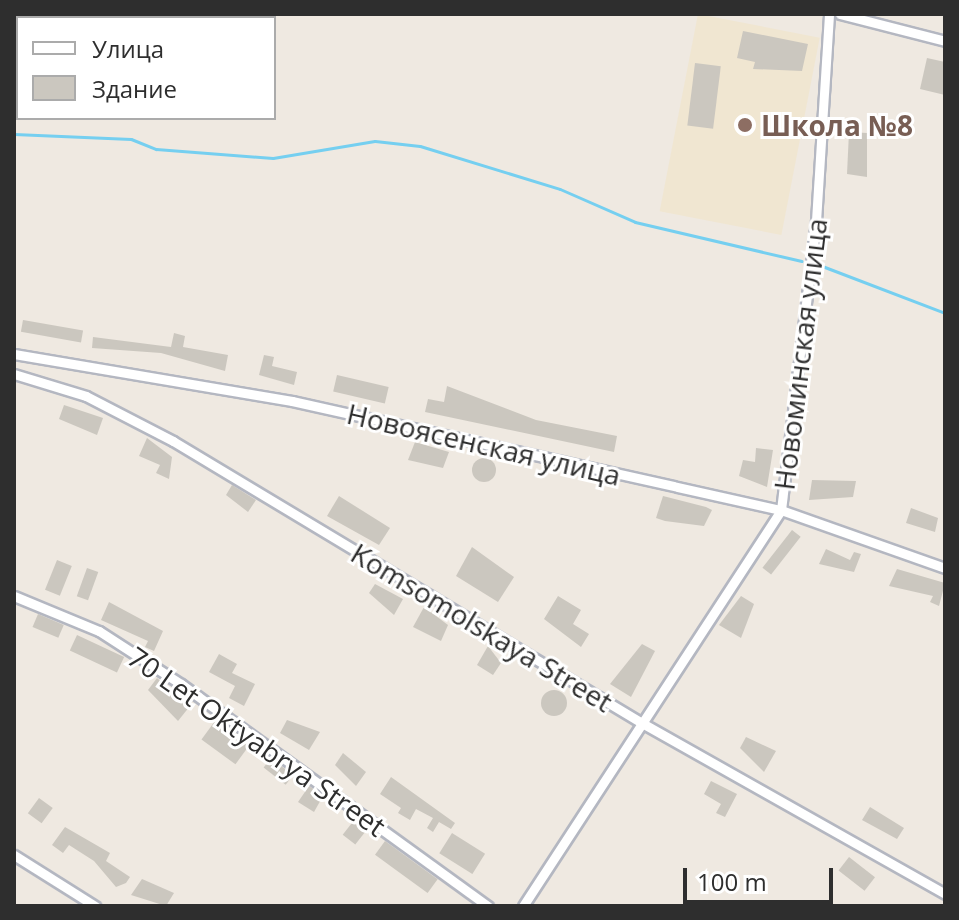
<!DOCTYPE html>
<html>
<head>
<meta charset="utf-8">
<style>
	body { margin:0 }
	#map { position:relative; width:959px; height:920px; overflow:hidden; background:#efe9e1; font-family:"Open Sans",sans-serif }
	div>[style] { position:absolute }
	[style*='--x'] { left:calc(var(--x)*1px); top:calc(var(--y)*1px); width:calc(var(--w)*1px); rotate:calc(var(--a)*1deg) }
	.education>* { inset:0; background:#f0e6d1; transform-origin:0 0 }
	.stream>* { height:3px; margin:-1.5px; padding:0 1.5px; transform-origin:1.5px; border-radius:1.5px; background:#75cff0 }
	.building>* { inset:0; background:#cbc7bf; transform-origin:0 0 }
	.round { border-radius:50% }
	.roads { filter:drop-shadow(2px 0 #b4b7c1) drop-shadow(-2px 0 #b4b7c1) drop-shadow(0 2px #b4b7c1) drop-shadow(0 -2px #b4b7c1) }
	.street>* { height:9px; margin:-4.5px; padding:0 4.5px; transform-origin:4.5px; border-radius:4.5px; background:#fff }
	.dots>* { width:22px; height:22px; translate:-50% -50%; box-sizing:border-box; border:4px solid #fff; border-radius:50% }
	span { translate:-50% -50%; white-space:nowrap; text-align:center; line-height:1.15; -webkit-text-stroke:6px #fff; paint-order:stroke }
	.education-label { font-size:28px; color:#785e54; font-weight:700 }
	.left { translate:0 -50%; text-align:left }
	.street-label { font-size:28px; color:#2e2e2e }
	.frame { position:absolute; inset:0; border:16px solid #2e2e2e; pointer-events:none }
	.legend { position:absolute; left:16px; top:16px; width:260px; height:104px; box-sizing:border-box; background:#fff; border:2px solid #ababab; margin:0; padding:10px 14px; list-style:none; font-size:24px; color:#2e2e2e }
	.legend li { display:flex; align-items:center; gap:16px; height:40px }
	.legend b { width:40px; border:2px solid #ababab }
	.scale { position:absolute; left:683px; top:868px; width:150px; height:36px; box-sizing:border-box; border:4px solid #2e2e2e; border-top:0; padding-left:10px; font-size:24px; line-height:28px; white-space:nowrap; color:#2e2e2e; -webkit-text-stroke:6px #fff; paint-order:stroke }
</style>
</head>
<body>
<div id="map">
	<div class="education">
		<i style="left:698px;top:14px;width:124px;height:201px;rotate:11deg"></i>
	</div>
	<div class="stream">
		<i style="--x:14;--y:134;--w:117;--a:2.4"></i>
		<i style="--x:131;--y:139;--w:27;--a:22"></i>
		<i style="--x:156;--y:149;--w:117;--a:4.4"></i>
		<i style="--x:273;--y:158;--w:103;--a:-9.5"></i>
		<i style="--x:375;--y:141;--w:45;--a:6.3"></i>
		<i style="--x:420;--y:146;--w:146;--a:17.1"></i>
		<i style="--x:560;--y:189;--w:82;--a:23.7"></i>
		<i style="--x:635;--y:222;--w:171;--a:13.2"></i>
		<i style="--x:822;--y:266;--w:132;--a:20.9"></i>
	</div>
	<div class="building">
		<i style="clip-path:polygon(743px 31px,808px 44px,802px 71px,753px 69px,755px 62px,737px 58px)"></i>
		<i style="clip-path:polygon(927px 58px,945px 62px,945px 95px,920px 89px)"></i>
		<i style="left:695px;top:63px;width:26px;height:63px;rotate:7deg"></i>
		<i style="clip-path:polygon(849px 132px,867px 133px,867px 177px,847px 174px)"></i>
		<i style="left:23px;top:320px;width:61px;height:12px;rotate:10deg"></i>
		<i style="clip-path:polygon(174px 333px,185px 336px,183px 347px,228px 355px,225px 371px,161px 353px,92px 348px,93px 337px,171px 347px)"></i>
		<i style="clip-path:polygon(264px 355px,274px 357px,272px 366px,297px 372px,294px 385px,259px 375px)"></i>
		<i style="left:337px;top:375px;width:53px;height:17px;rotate:13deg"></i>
		<i style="clip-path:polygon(447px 386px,536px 420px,617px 436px,614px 452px,425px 412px,428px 399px,444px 402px)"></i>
		<i style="clip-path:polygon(64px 405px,103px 418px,97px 435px,59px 419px)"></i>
		<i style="clip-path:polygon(147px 438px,172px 457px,169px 479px,156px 473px,160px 465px,139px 456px)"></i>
		<i style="clip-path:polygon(415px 442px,449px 452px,443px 468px,408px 460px)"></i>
		<i style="clip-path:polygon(756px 448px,773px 450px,767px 487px,739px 476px,743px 460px,755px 462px)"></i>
		<i class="round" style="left:472px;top:458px;width:24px;height:24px"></i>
		<i style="clip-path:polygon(812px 480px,856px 481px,853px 497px,809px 500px)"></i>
		<i style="clip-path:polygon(232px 485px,256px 500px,248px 512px,226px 495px)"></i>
		<i style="clip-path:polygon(339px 496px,390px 528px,379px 545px,327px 516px)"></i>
		<i style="clip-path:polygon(663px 496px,706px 507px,712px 510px,704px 526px,665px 521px,656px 518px)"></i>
		<i style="clip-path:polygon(911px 508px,938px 518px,935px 532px,906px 523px)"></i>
		<i style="left:792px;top:530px;width:11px;height:48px;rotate:38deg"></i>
		<i style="clip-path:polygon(472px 547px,514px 577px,498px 602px,456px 576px)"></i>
		<i style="clip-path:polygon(826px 549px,850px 560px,854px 552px,861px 554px,854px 572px,819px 564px)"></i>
		<i style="left:57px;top:560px;width:16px;height:32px;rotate:22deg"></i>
		<i style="left:87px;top:568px;width:12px;height:30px;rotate:20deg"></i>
		<i style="clip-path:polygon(897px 569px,945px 583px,939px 606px,930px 602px,933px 596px,889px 586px)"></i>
		<i style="clip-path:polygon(375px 584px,403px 599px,394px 615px,369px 593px)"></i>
		<i style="clip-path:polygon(558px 596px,581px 610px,573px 624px,589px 634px,581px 647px,544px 619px)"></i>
		<i style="clip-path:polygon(741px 596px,754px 604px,741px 638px,719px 625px)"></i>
		<i style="clip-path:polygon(109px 602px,163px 631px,154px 651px,145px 647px,148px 641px,101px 620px)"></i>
		<i style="clip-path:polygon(424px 607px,448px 625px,441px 641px,413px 627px)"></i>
		<i style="left:38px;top:614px;width:28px;height:14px;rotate:23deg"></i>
		<i style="left:77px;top:635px;width:52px;height:17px;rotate:25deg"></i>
		<i style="clip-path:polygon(642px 644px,655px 651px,631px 697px,610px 684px)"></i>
		<i style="clip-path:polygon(488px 646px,501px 663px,493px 675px,477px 665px)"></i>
		<i style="clip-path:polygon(219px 654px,237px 664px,232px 673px,255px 684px,244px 706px,229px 698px,235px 686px,209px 672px)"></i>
		<i style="clip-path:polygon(157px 678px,190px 706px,178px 721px,148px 690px)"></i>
		<i class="round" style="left:541px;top:690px;width:26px;height:26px"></i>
		<i style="clip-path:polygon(287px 720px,320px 732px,309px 750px,280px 733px)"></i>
		<i style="left:215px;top:721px;width:42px;height:23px;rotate:36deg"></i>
		<i style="clip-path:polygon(746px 737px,776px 751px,764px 772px,740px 748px)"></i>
		<i style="clip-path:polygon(343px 753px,366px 772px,356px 786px,335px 765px)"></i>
		<i style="left:271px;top:758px;width:28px;height:12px;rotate:38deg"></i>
		<i style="clip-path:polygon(391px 777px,455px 823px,451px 829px,439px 822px,433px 832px,427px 828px,433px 818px,416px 809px,410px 820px,398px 813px,401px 808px,380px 794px)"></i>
		<i style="clip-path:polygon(711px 781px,737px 794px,725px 817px,716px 813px,721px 804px,704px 794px)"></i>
		<i style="clip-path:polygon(309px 786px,323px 796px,314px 812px,298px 802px)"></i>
		<i style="left:39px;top:798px;width:17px;height:19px;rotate:36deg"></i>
		<i style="clip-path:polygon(870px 807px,904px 828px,897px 839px,862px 820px)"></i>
		<i style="left:355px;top:819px;width:16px;height:20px;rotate:38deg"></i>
		<i style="clip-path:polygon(65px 827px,110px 853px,106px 861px,130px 877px,126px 883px,116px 887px,94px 861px,69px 845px,63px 853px,52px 845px)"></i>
		<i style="left:452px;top:833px;width:39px;height:24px;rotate:32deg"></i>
		<i style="left:385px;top:841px;width:65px;height:17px;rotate:36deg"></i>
		<i style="left:849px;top:857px;width:33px;height:17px;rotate:38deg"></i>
		<i style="clip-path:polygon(142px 879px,174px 893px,166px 906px,131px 895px)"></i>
	</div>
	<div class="roads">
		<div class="street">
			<i style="--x:840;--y:14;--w:108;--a:14.4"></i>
			<i style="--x:14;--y:354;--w:282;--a:9.6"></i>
			<i style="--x:292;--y:401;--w:501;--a:12.57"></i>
			<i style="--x:781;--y:510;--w:174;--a:19.5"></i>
			<i style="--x:14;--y:374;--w:75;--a:17"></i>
			<i style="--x:86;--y:396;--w:98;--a:27.3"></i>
			<i style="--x:173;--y:441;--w:547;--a:31.02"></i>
			<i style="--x:642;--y:723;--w:348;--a:29.4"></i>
			<i style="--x:14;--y:596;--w:92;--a:22.4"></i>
			<i style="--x:99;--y:631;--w:98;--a:32.9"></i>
			<i style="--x:181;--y:684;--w:379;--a:35.9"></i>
			<i style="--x:14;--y:855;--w:96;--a:32.2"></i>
			<i style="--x:523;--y:906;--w:473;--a:-56.9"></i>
			<i style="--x:781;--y:510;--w:291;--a:-83.1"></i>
			<i style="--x:816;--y:221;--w:207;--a:-86.4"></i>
		</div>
	</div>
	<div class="dots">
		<i style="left:745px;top:125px;background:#8d6e63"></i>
	</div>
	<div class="education-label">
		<span class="left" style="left:761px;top:125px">Школа №8</span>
	</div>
	<div class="street-label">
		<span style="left:800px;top:354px;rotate:-83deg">Новоминская улица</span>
		<span style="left:484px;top:444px;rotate:13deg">Новоясенская улица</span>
		<span style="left:482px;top:627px;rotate:31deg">Komsomolskaya Street</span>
		<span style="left:257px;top:741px;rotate:35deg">70 Let Oktyabrya Street</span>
	</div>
	<div class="frame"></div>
	<ul class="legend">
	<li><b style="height:10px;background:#fff"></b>Улица</li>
	<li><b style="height:22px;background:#cbc7bf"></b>Здание</li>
	</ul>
	<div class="scale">100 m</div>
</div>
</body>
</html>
